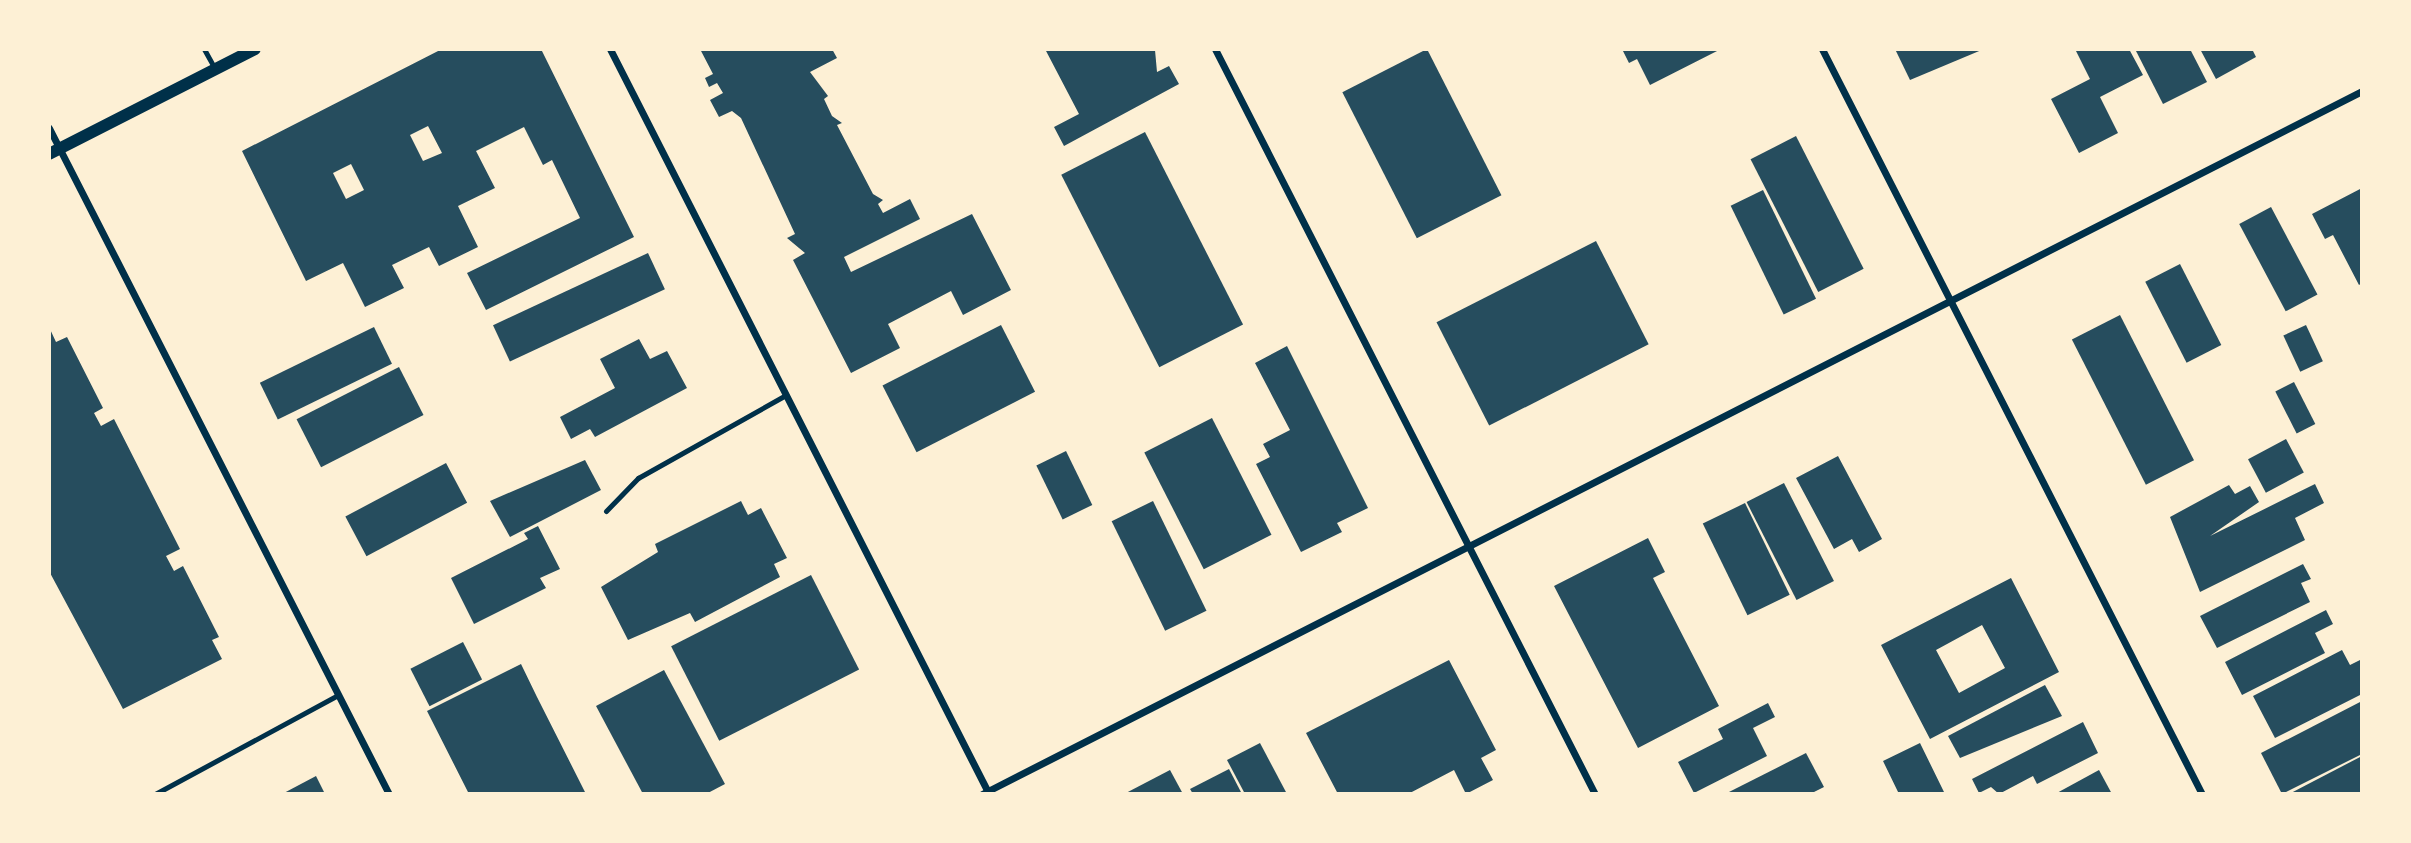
<!DOCTYPE html>
<html>
<head>
<meta charset="utf-8">
<style>
	body { margin:0 }
	#map { position:relative; width:2411px; height:843px; overflow:hidden; background:#fdf0d5; font-family:"Golos Text",sans-serif }
	div>[style] { position:absolute }
	[style*='--x'] { left:calc(var(--x)*1px); top:calc(var(--y)*1px); width:calc(var(--w)*1px); rotate:calc(var(--a)*1deg) }
	.building>* { inset:0; background:#264d5e; transform-origin:0 0 }
	.service>* { height:5px; margin:-2.5px; padding:0 2.5px; transform-origin:2.5px; border-radius:2.5px; background:#003049 }
	.minor>* { height:7px; margin:-3.5px; padding:0 3.5px; transform-origin:3.5px; border-radius:3.5px; background:#003049 }
	.tertiary>* { height:12px; margin:-6px; padding:0 6px; transform-origin:6px; border-radius:6px; background:#003049 }
	span { translate:-50% -50%; white-space:nowrap; text-align:center; line-height:1.15; -webkit-text-stroke:5px #fdf0d5; paint-order:stroke }
	.frame { position:absolute; inset:0; border:51px solid #fdf0d5; pointer-events:none }
</style>
</head>
<body>
<div id="map">
	<div class="building">
		<i style="clip-path:polygon(evenodd,442px 49px,541px 49px,634px 237px,486px 310px,467px 273px,580px 218px,552px 160px,543px 165px,524px 127px,476px 151px,495px 188px,458px 206px,478px 247px,439px 266px,429px 247px,392px 265px,404px 288px,365px 307px,343px 263px,306px 281px,242px 151px,442px 49px,428px 126px,442px 153px,423px 161px,410px 135px,428px 126px,442px 49px,351px 164px,364px 190px,346px 199px,333px 173px,351px 164px)"></i>
		<i style="clip-path:polygon(700px 49px,832px 49px,837px 58px,810px 72px,828px 96px,824px 99px,832px 116px,842px 123px,837px 125px,873px 194px,883px 200px,878px 204px,883px 213px,910px 199px,920px 219px,844px 257px,851px 272px,972px 214px,1011px 290px,963px 315px,951px 291px,888px 324px,900px 348px,851px 373px,793px 260px,805px 253px,787px 238px,795px 234px,741px 118px,732px 111px,719px 117px,710px 100px,723px 93px,717px 83px,709px 87px,705px 78px,713px 74px)"></i>
		<i style="clip-path:polygon(1045px 49px,1155px 50px,1157px 72px,1169px 66px,1179px 84px,1064px 146px,1054px 127px,1079px 114px)"></i>
		<i style="left:1427px;top:49px;width:164px;height:95px;rotate:63deg"></i>
		<i style="clip-path:polygon(1622px 49px,1721px 49px,1650px 85px,1637px 59px,1629px 63px)"></i>
		<i style="clip-path:polygon(1895px 49px,1984px 49px,1910px 80px)"></i>
		<i style="clip-path:polygon(2075px 49px,2129px 49px,2143px 75px,2100px 97px,2118px 133px,2079px 153px,2051px 99px,2090px 79px)"></i>
		<i style="clip-path:polygon(2135px 49px,2190px 49px,2207px 82px,2163px 104px)"></i>
		<i style="clip-path:polygon(2200px 49px,2252px 49px,2256px 57px,2216px 79px)"></i>
		<i style="left:1145px;top:132px;width:216px;height:94px;rotate:63deg"></i>
		<i style="left:1796px;top:136px;width:149px;height:51px;rotate:63deg"></i>
		<i style="clip-path:polygon(2362px 188px,2362px 283px,2359px 285px,2333px 235px,2325px 239px,2312px 214px)"></i>
		<i style="left:1763px;top:190px;width:121px;height:36px;rotate:64deg"></i>
		<i style="left:2271px;top:207px;width:99px;height:36px;rotate:62deg"></i>
		<i style="left:1596px;top:241px;width:116px;height:179px;rotate:63deg"></i>
		<i style="left:648px;top:253px;width:40px;height:171px;rotate:65deg"></i>
		<i style="left:2180px;top:264px;width:91px;height:39px;rotate:63deg"></i>
		<i style="left:2120px;top:315px;width:163px;height:54px;rotate:63deg"></i>
		<i style="left:1001px;top:325px;width:75px;height:133px;rotate:63deg"></i>
		<i style="left:2306px;top:325px;width:40px;height:25px;rotate:65deg"></i>
		<i style="clip-path:polygon(49px 327px,56px 342px,67px 337px,103px 408px,94px 413px,101px 426px,114px 419px,180px 549px,166px 556px,174px 571px,183px 566px,219px 637px,212px 640px,222px 659px,123px 709px,49px 571px)"></i>
		<i style="left:374px;top:327px;width:41px;height:127px;rotate:64deg"></i>
		<i style="clip-path:polygon(639px 339px,650px 359px,667px 351px,687px 388px,595px 437px,590px 429px,571px 439px,560px 417px,615px 388px,600px 359px)"></i>
		<i style="clip-path:polygon(1287px 346px,1368px 508px,1337px 523px,1342px 532px,1301px 552px,1256px 464px,1270px 457px,1263px 444px,1290px 430px,1255px 363px)"></i>
		<i style="left:399px;top:367px;width:54px;height:115px;rotate:63deg"></i>
		<i style="left:2294px;top:382px;width:47px;height:21px;rotate:63deg"></i>
		<i style="left:1212px;top:418px;width:131px;height:76px;rotate:63deg"></i>
		<i style="left:2286px;top:439px;width:38px;height:43px;rotate:62deg"></i>
		<i style="left:1066px;top:451px;width:60px;height:33px;rotate:64deg"></i>
		<i style="clip-path:polygon(1838px 456px,1882px 539px,1859px 552px,1852px 539px,1834px 549px,1796px 478px)"></i>
		<i style="clip-path:polygon(585px 460px,601px 490px,510px 537px,490px 501px)"></i>
		<i style="left:446px;top:463px;width:45px;height:114px;rotate:62deg"></i>
		<i style="left:1784px;top:483px;width:110px;height:42px;rotate:63deg"></i>
		<i style="clip-path:polygon(2315px 484px,2324px 503px,2295px 518px,2305px 540px,2200px 592px,2170px 517px,2229px 485px,2235px 494px,2250px 486px,2259px 502px,2210px 536px)"></i>
		<i style="clip-path:polygon(741px 501px,748px 515px,761px 508px,787px 558px,774px 564px,780px 577px,695px 622px,690px 613px,628px 640px,601px 587px,658px 552px,655px 544px)"></i>
		<i style="left:1153px;top:501px;width:122px;height:46px;rotate:64deg"></i>
		<i style="left:1745px;top:503px;width:102px;height:47px;rotate:64deg"></i>
		<i style="clip-path:polygon(538px 526px,560px 569px,540px 578px,546px 588px,474px 624px,451px 578px,528px 539px,524px 533px)"></i>
		<i style="clip-path:polygon(1648px 538px,1665px 572px,1653px 578px,1719px 706px,1638px 748px,1554px 586px)"></i>
		<i style="clip-path:polygon(2303px 564px,2311px 579px,2301px 583px,2310px 602px,2217px 648px,2200px 616px)"></i>
		<i style="left:811px;top:575px;width:106px;height:157px;rotate:63deg"></i>
		<i style="clip-path:polygon(evenodd,2011px 578px,2059px 672px,1930px 739px,1881px 645px,2011px 578px,1982px 625px,2005px 668px,1959px 693px,1936px 650px,1982px 625px)"></i>
		<i style="clip-path:polygon(2326px 610px,2333px 624px,2315px 633px,2325px 653px,2242px 695px,2225px 662px)"></i>
		<i style="left:463px;top:642px;width:42px;height:59px;rotate:63deg"></i>
		<i style="clip-path:polygon(2342px 650px,2350px 665px,2362px 659px,2362px 694px,2275px 738px,2253px 696px)"></i>
		<i style="clip-path:polygon(1449px 660px,1496px 750px,1481px 758px,1493px 780px,1466px 794px,1454px 770px,1408px 794px,1338px 794px,1306px 733px)"></i>
		<i style="clip-path:polygon(521px 664px,537px 697px,586px 794px,469px 794px,427px 711px)"></i>
		<i style="clip-path:polygon(664px 670px,725px 784px,706px 794px,643px 794px,596px 706px)"></i>
		<i style="clip-path:polygon(2045px 685px,2062px 716px,1960px 758px,1948px 736px)"></i>
		<i style="clip-path:polygon(2362px 701px,2362px 754px,2282px 794px,2261px 753px)"></i>
		<i style="clip-path:polygon(1768px 703px,1775px 717px,1753px 728px,1767px 756px,1694px 793px,1678px 762px,1723px 739px,1718px 729px)"></i>
		<i style="clip-path:polygon(2083px 722px,2098px 753px,2037px 784px,2033px 776px,1999px 794px,1991px 787px,1979px 793px,1972px 779px)"></i>
		<i style="clip-path:polygon(1260px 743px,1287px 794px,1245px 794px,1227px 760px)"></i>
		<i style="clip-path:polygon(1920px 743px,1944px 792px,1950px 794px,1899px 794px,1883px 761px)"></i>
		<i style="clip-path:polygon(1806px 753px,1824px 787px,1810px 794px,1725px 794px)"></i>
		<i style="clip-path:polygon(2362px 756px,2362px 794px,2289px 794px)"></i>
		<i style="clip-path:polygon(1229px 769px,1242px 794px,1193px 794px,1190px 789px)"></i>
		<i style="clip-path:polygon(1170px 770px,1183px 794px,1124px 794px)"></i>
		<i style="clip-path:polygon(2099px 770px,2112px 794px,2055px 794px)"></i>
		<i style="clip-path:polygon(316px 776px,325px 794px,282px 794px)"></i>
	</div>
	<div class="service">
		<i style="--x:204;--y:49;--w:23;--a:61"></i>
		<i style="--x:606;--y:511;--w:46;--a:-45.9"></i>
		<i style="--x:638;--y:478;--w:170;--a:-29.3"></i>
		<i style="--x:155;--y:794;--w:208;--a:-28.4"></i>
	</div>
	<div class="minor">
		<i style="--x:610;--y:49;--w:836;--a:63.04"></i>
		<i style="--x:1215;--y:49;--w:836;--a:62.98"></i>
		<i style="--x:1822;--y:49;--w:836;--a:62.98"></i>
		<i style="--x:49;--y:128;--w:748;--a:62.96"></i>
		<i style="--x:982;--y:794;--w:1549;--a:-27"></i>
	</div>
	<div class="tertiary">
		<i style="--x:49;--y:154;--w:231;--a:-27"></i>
	</div>
	<div class="frame"></div>
</div>
</body>
</html>
